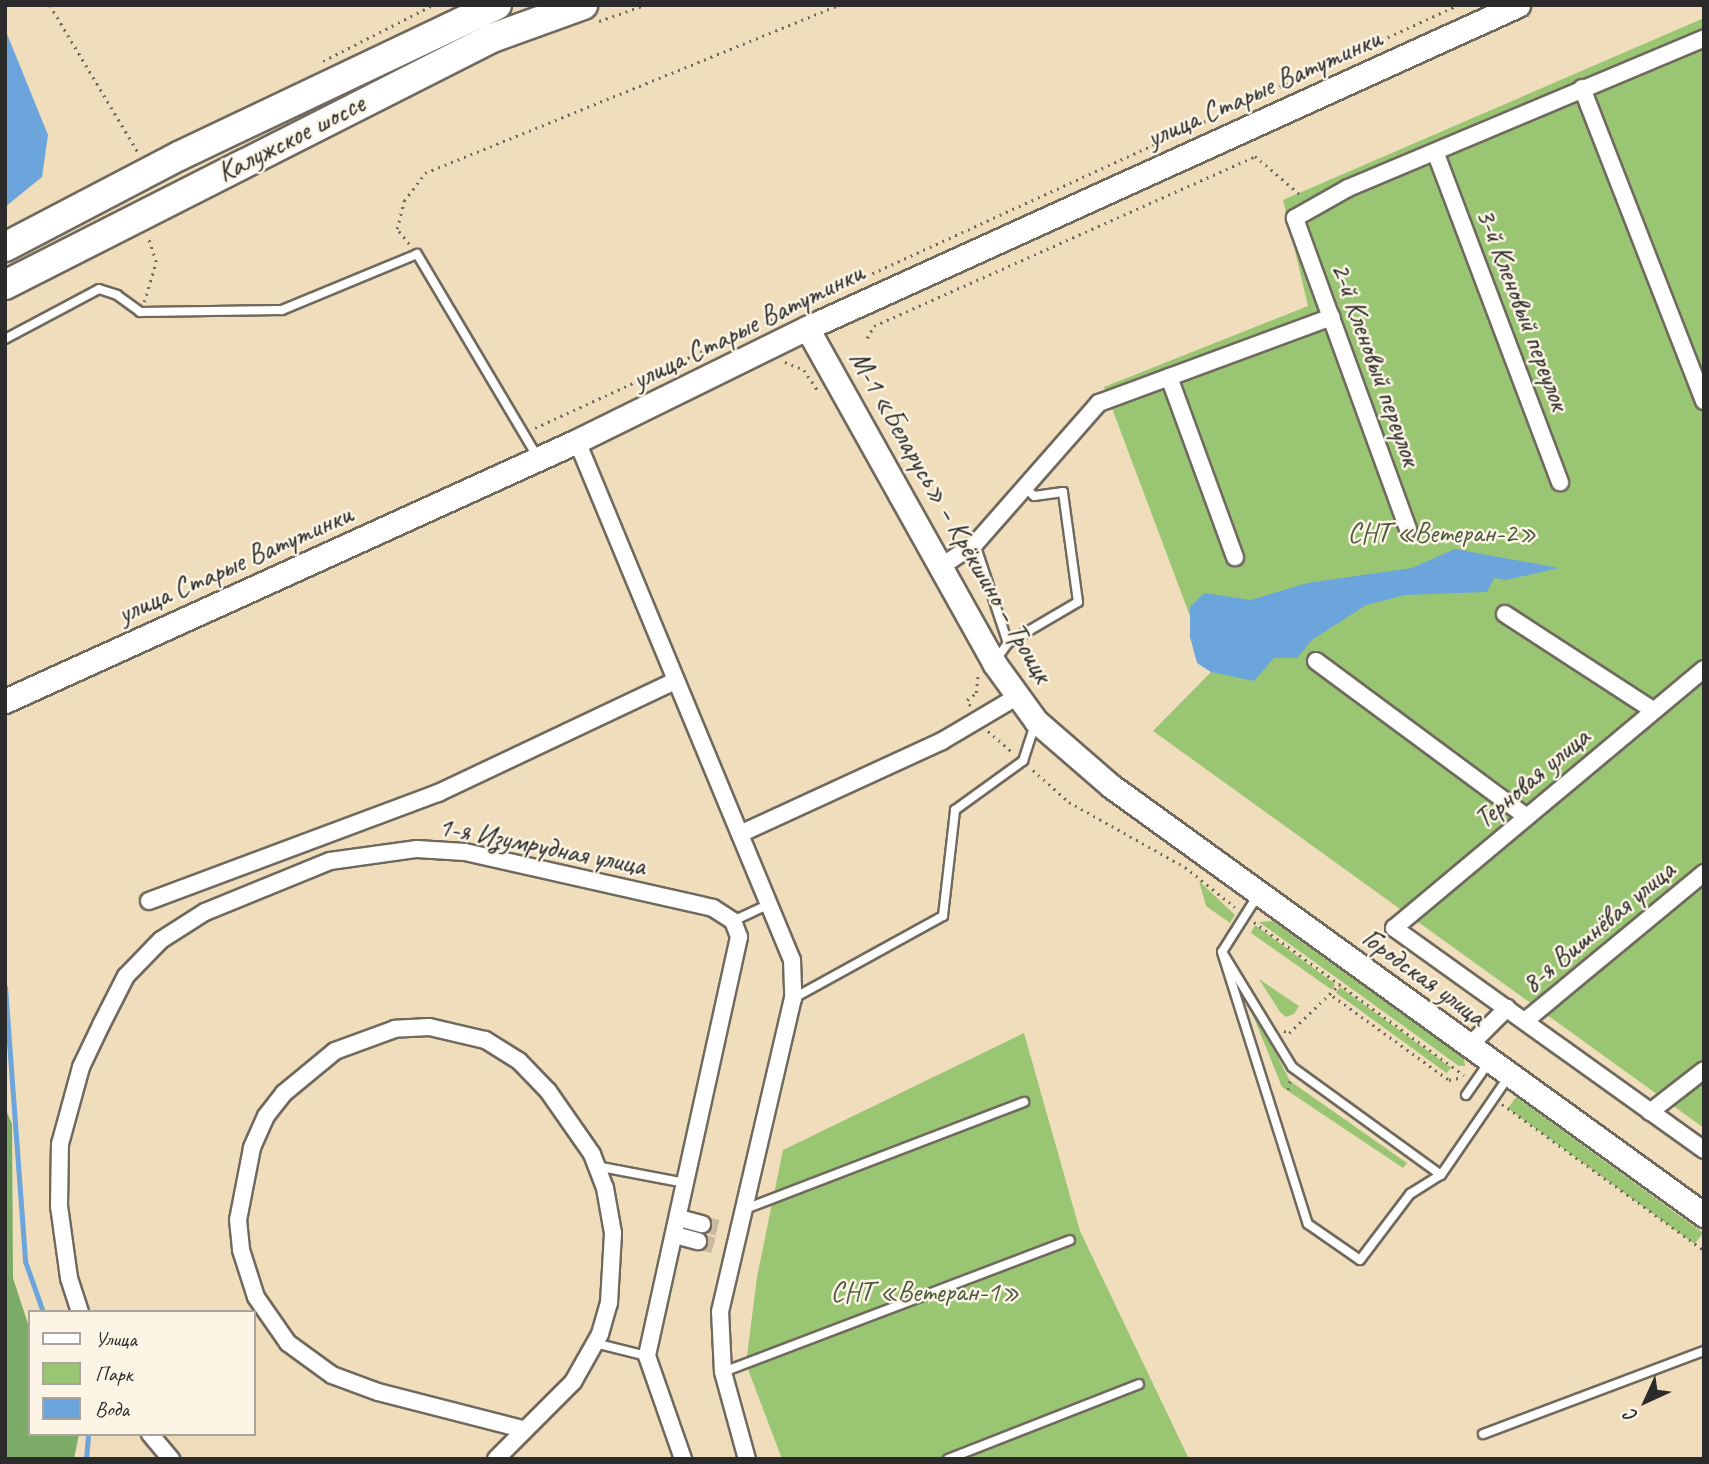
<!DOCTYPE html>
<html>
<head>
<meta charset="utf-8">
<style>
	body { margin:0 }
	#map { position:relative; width:1709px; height:1464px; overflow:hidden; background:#f0ddbc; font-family:Caveat,sans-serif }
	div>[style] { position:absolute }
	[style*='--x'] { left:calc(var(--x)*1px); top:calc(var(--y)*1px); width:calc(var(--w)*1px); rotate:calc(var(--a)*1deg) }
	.green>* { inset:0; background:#9ac674; transform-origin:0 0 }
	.forest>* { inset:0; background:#7bab66 }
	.water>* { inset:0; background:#6ba5db }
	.stream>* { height:5px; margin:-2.5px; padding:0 2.5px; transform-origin:2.5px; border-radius:2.5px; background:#6ba5db }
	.minor-tunnel>* { height:16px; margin-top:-8px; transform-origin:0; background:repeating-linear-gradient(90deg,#c9b99f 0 16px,transparent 0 24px) }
	.path>* { height:2.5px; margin-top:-1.25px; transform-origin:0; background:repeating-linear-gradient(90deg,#70695e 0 2px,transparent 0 7px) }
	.roads { filter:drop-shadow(2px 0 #70695e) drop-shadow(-2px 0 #70695e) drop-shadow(0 2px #70695e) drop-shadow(0 -2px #70695e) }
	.service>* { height:8px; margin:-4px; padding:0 4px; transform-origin:4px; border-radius:4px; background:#fff }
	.minor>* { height:16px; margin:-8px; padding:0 8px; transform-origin:8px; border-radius:8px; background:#fff }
	.secondary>* { height:23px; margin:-11.5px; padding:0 11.5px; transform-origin:11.5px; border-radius:11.5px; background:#fff }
	.trunk>* { height:28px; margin:-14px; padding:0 14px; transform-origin:14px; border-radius:14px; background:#fff }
	span { translate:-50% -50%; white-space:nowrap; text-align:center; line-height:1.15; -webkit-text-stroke:5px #fcf5e5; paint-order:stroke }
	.street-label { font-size:28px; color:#2b2b2b }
	.park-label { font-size:28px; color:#4c5a41 }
	.frame { position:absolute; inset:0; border:7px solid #2b2b2b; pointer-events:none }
	.legend { position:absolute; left:28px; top:1310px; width:228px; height:126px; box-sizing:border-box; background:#fcf5e5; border:2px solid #a8a49b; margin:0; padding:9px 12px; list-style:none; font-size:21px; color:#2b2b2b }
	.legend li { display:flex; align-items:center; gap:14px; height:35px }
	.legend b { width:35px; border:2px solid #a8a49b }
	.north { position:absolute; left:1611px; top:1366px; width:70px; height:70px; -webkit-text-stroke:5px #fcf5e5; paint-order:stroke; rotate:225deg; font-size:19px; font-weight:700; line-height:28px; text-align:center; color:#2b2b2b }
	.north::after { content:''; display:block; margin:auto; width:24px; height:32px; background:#2b2b2b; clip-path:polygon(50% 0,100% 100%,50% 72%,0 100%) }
</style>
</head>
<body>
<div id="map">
	<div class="green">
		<i style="clip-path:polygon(1704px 18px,1704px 1128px,1153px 731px,1211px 672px,1104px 387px,1308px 306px,1283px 200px)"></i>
		<i style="clip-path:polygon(1199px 881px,1235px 915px,1230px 923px,1206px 906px)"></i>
		<i style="clip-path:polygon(1273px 921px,1464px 1058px,1465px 1066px,1459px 1066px,1259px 922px)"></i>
		<i style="clip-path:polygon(1255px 925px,1335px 984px,1332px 990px,1251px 933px)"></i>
		<i style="clip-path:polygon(1259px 979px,1299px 1006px,1294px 1014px,1286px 1017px,1280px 1012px)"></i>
		<i style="clip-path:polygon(1239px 981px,1290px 1081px,1407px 1163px,1403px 1168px,1282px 1087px)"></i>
		<i style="left:1340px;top:987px;width:137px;height:7px;rotate:36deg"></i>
		<i style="clip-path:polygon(1024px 1033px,1080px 1231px,1189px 1459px,782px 1459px,746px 1364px,757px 1277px,783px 1150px)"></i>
		<i style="left:1516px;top:1097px;width:231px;height:14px;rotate:36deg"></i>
	</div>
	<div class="forest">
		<i style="clip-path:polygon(5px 1108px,12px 1124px,13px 1278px,30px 1330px,30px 1434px,79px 1434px,74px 1459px,5px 1459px)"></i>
	</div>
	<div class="water">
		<i style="clip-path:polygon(5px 29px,48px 135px,42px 177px,5px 207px)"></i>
		<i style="clip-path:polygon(1455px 549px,1559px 568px,1506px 580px,1494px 578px,1487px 592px,1405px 595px,1366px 605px,1312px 640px,1297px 658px,1274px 658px,1254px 681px,1211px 672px,1197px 663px,1190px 637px,1190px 607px,1204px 593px,1251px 600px,1307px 583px,1412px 568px)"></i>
	</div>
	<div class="stream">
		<i style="--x:5;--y:987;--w:275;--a:85.8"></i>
		<i style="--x:25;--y:1261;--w:54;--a:70.6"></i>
		<i style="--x:86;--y:1459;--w:25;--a:-85"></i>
	</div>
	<div class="minor-tunnel">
		<i style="--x:702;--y:1224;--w:22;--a:13"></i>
		<i style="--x:698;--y:1241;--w:22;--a:16"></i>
	</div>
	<div class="path">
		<i style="--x:50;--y:5;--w:171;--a:59.1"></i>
		<i style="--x:599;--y:21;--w:49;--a:-19.2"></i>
		<i style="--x:323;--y:61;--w:123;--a:-27"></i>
		<i style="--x:409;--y:244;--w:19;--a:-129"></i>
		<i style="--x:397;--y:229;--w:29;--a:-76"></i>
		<i style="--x:404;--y:201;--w:35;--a:-53"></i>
		<i style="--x:425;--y:173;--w:447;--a:-22.1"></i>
		<i style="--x:144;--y:302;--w:42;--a:-73.3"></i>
		<i style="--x:156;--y:262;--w:25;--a:-108"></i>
		<i style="--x:867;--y:338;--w:14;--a:-60"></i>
		<i style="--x:874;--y:326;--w:417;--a:-24"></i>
		<i style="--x:1255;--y:156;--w:62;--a:40.4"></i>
		<i style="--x:785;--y:362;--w:21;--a:23"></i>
		<i style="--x:804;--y:370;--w:25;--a:56"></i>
		<i style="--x:535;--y:428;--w:1015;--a:-24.62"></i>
		<i style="--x:970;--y:706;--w:7;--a:-117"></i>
		<i style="--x:967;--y:700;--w:11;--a:-38"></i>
		<i style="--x:976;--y:693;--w:18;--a:-84"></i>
		<i style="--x:988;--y:731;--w:32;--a:41"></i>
		<i style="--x:1033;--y:770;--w:48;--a:41.6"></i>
		<i style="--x:1069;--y:802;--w:133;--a:29.3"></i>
		<i style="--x:1185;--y:867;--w:64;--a:38.7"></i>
		<i style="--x:1254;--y:922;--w:260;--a:36.1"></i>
		<i style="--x:1333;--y:996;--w:143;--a:35.9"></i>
		<i style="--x:1449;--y:1080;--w:14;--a:-12"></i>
		<i style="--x:1284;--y:1031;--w:5;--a:22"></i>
		<i style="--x:1289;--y:1033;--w:71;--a:-43.9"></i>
		<i style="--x:1288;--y:1090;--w:10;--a:-79"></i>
		<i style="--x:1502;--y:1104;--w:249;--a:35.9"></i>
	</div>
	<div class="roads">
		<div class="service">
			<i style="--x:5;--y:339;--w:106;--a:-28"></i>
			<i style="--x:99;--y:289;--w:19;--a:18"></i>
			<i style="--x:117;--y:295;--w:29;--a:36"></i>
			<i style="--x:140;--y:312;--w:142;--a:-0.8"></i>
			<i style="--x:282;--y:310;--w:146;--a:-22.5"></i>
			<i style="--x:417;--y:254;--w:235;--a:59.3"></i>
			<i style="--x:975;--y:544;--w:104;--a:71.6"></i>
			<i style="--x:995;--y:661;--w:22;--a:-54"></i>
			<i style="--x:1008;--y:643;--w:81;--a:-30.4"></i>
			<i style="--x:1078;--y:602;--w:111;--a:-97.8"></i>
			<i style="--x:1063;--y:492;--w:29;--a:172"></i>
			<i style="--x:1034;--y:496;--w:11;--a:-135"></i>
			<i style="--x:1258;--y:895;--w:67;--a:122.3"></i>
			<i style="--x:1222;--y:952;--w:285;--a:72.5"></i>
			<i style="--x:1308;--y:1224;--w:63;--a:34.7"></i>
			<i style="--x:1360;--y:1260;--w:83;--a:-52.9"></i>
			<i style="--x:1410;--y:1194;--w:36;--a:-32"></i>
			<i style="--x:1441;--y:1175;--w:120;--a:-55.5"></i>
			<i style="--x:733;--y:921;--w:40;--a:-25"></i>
			<i style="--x:1224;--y:955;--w:131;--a:58.7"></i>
			<i style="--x:1292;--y:1067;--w:184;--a:35.9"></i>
			<i style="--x:794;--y:998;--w:170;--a:-28.8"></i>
			<i style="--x:943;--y:916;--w:107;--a:-83.5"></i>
			<i style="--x:955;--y:810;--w:84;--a:-35.8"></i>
			<i style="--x:1023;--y:761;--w:39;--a:-72"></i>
			<i style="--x:1466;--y:1095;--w:39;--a:-55"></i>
			<i style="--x:596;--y:1166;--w:91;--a:10.8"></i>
			<i style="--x:745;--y:1209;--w:299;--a:-21"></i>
			<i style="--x:595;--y:1343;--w:54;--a:14"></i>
			<i style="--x:723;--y:1372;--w:371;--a:-20.8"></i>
			<i style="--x:1483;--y:1434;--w:236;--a:-20.6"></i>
			<i style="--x:948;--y:1459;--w:205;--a:-21.4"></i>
		</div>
		<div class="minor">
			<i style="--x:1582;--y:88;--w:336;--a:68.7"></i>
			<i style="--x:1436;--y:154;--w:351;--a:69.3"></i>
			<i style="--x:1169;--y:377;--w:192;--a:69.9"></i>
			<i style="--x:577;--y:441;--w:562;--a:67.5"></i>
			<i style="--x:792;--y:960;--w:38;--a:88"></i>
			<i style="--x:793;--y:998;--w:321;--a:103.1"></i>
			<i style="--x:720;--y:1311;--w:61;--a:87.2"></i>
			<i style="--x:723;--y:1372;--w:90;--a:74.6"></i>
			<i style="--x:1408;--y:529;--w:331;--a:-110"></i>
			<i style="--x:1295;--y:218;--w:61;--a:-29.5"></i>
			<i style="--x:1348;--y:188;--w:386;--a:-22.8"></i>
			<i style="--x:942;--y:566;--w:40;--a:-34"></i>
			<i style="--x:975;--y:544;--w:188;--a:-48.7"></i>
			<i style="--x:1099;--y:403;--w:248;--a:-20.3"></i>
			<i style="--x:1505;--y:614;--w:176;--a:33"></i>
			<i style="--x:1316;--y:661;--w:262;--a:36.5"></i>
			<i style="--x:1704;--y:669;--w:404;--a:140.1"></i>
			<i style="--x:1394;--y:928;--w:381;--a:35.6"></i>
			<i style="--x:740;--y:834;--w:222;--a:-24.7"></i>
			<i style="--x:942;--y:741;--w:88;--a:-30.6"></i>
			<i style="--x:149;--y:901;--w:309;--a:-20.5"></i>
			<i style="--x:438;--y:793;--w:260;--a:-25.3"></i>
			<i style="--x:1525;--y:1021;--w:232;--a:-39.6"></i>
			<i style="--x:1469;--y:1046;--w:54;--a:-45"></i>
			<i style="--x:1650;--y:1112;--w:68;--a:-37.9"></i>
			<i style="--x:679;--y:1218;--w:24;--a:15"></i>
			<i style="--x:675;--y:1235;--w:24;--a:15"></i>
			<i style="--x:80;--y:1312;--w:36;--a:-108"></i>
			<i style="--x:69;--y:1278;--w:73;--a:-97.9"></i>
			<i style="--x:59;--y:1206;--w:62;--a:-89.1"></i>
			<i style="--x:60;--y:1144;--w:80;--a:-74.7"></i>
			<i style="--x:81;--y:1067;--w:47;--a:-64.5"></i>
			<i style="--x:101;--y:1025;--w:55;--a:-63"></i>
			<i style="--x:126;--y:976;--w:50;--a:-45.8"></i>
			<i style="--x:161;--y:940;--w:52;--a:-32.5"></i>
			<i style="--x:205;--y:912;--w:135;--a:-22.2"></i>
			<i style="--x:330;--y:861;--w:88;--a:-7.9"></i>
			<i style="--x:417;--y:849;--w:48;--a:3.6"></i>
			<i style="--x:465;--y:852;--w:254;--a:12.7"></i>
			<i style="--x:713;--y:908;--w:24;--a:33"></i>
			<i style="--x:733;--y:921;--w:17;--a:69"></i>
			<i style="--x:739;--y:937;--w:429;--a:102.4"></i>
			<i style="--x:647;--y:1356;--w:109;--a:70.7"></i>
			<i style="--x:150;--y:1434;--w:33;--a:50"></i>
			<i style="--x:496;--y:1459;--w:109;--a:-45"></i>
			<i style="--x:573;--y:1382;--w:55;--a:-60.6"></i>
			<i style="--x:600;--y:1334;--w:32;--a:-74"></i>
			<i style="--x:609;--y:1303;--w:70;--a:-86.7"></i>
			<i style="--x:613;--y:1233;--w:46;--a:-100.1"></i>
			<i style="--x:605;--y:1188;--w:36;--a:-111"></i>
			<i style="--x:592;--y:1154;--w:77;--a:-124.9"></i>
			<i style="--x:548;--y:1091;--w:42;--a:-134"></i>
			<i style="--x:519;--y:1061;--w:40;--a:-148"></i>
			<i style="--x:485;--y:1040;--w:57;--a:-166.9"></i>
			<i style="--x:429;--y:1027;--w:34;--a:177"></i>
			<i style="--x:395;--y:1029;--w:64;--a:159.9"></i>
			<i style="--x:335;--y:1051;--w:66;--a:140.5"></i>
			<i style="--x:284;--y:1093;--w:29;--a:128"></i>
			<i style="--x:266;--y:1116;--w:35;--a:114"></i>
			<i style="--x:252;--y:1148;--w:73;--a:101"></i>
			<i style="--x:238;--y:1220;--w:30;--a:84"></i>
			<i style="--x:241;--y:1250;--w:49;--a:72.3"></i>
			<i style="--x:256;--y:1297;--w:56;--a:55.2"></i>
			<i style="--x:288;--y:1343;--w:54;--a:36"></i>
			<i style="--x:332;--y:1375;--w:49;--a:20.3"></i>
			<i style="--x:378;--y:1392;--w:149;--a:14.4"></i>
		</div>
		<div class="secondary">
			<i style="--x:807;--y:328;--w:384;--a:60.8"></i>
			<i style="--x:994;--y:663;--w:72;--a:54.1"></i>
			<i style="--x:1036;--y:721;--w:99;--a:40.9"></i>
			<i style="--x:1111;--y:786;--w:732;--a:35.88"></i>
			<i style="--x:5;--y:701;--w:628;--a:-24.44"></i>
			<i style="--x:577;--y:441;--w:256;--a:-26.2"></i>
			<i style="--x:807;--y:328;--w:781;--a:-24.43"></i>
		</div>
		<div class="trunk">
			<i style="--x:5;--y:247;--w:196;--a:-27.6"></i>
			<i style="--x:179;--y:156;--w:352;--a:-25.4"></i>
			<i style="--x:5;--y:285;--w:546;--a:-26.89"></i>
			<i style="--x:492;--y:38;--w:97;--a:-19.9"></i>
		</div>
	</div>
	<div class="street-label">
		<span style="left:1264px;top:88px;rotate:-24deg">улица Старые Ватутинки</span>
		<span style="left:291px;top:138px;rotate:-27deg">Калужское шоссе</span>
		<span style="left:1523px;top:309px;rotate:69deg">3-й Кленовый переулок</span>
		<span style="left:748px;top:326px;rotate:-26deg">улица Старые Ватутинки</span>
		<span style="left:1376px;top:364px;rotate:70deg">2-й Кленовый переулок</span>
		<span style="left:951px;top:517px;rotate:60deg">М-1 «Беларусь» – Крёкшино – Троицк</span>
		<span style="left:235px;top:564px;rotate:-24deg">улица Старые Ватутинки</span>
		<span style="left:1532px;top:778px;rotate:-40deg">Терновая улица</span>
		<span style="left:542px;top:846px;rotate:11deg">1-я Изумрудная улица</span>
		<span style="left:1598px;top:927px;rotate:-40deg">8-я Вишнёвая улица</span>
		<span style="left:1424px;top:977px;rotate:36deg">Городская улица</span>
	</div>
	<div class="park-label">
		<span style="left:1442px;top:533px">СНТ «Ветеран-2»</span>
		<span style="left:925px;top:1292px">СНТ «Ветеран-1»</span>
	</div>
	<div class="frame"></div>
	<ul class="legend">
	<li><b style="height:9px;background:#fff"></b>Улица</li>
	<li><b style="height:19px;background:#9ac674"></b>Парк</li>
	<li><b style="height:19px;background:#6ba5db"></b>Вода</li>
	</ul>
	<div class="north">С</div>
</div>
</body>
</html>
